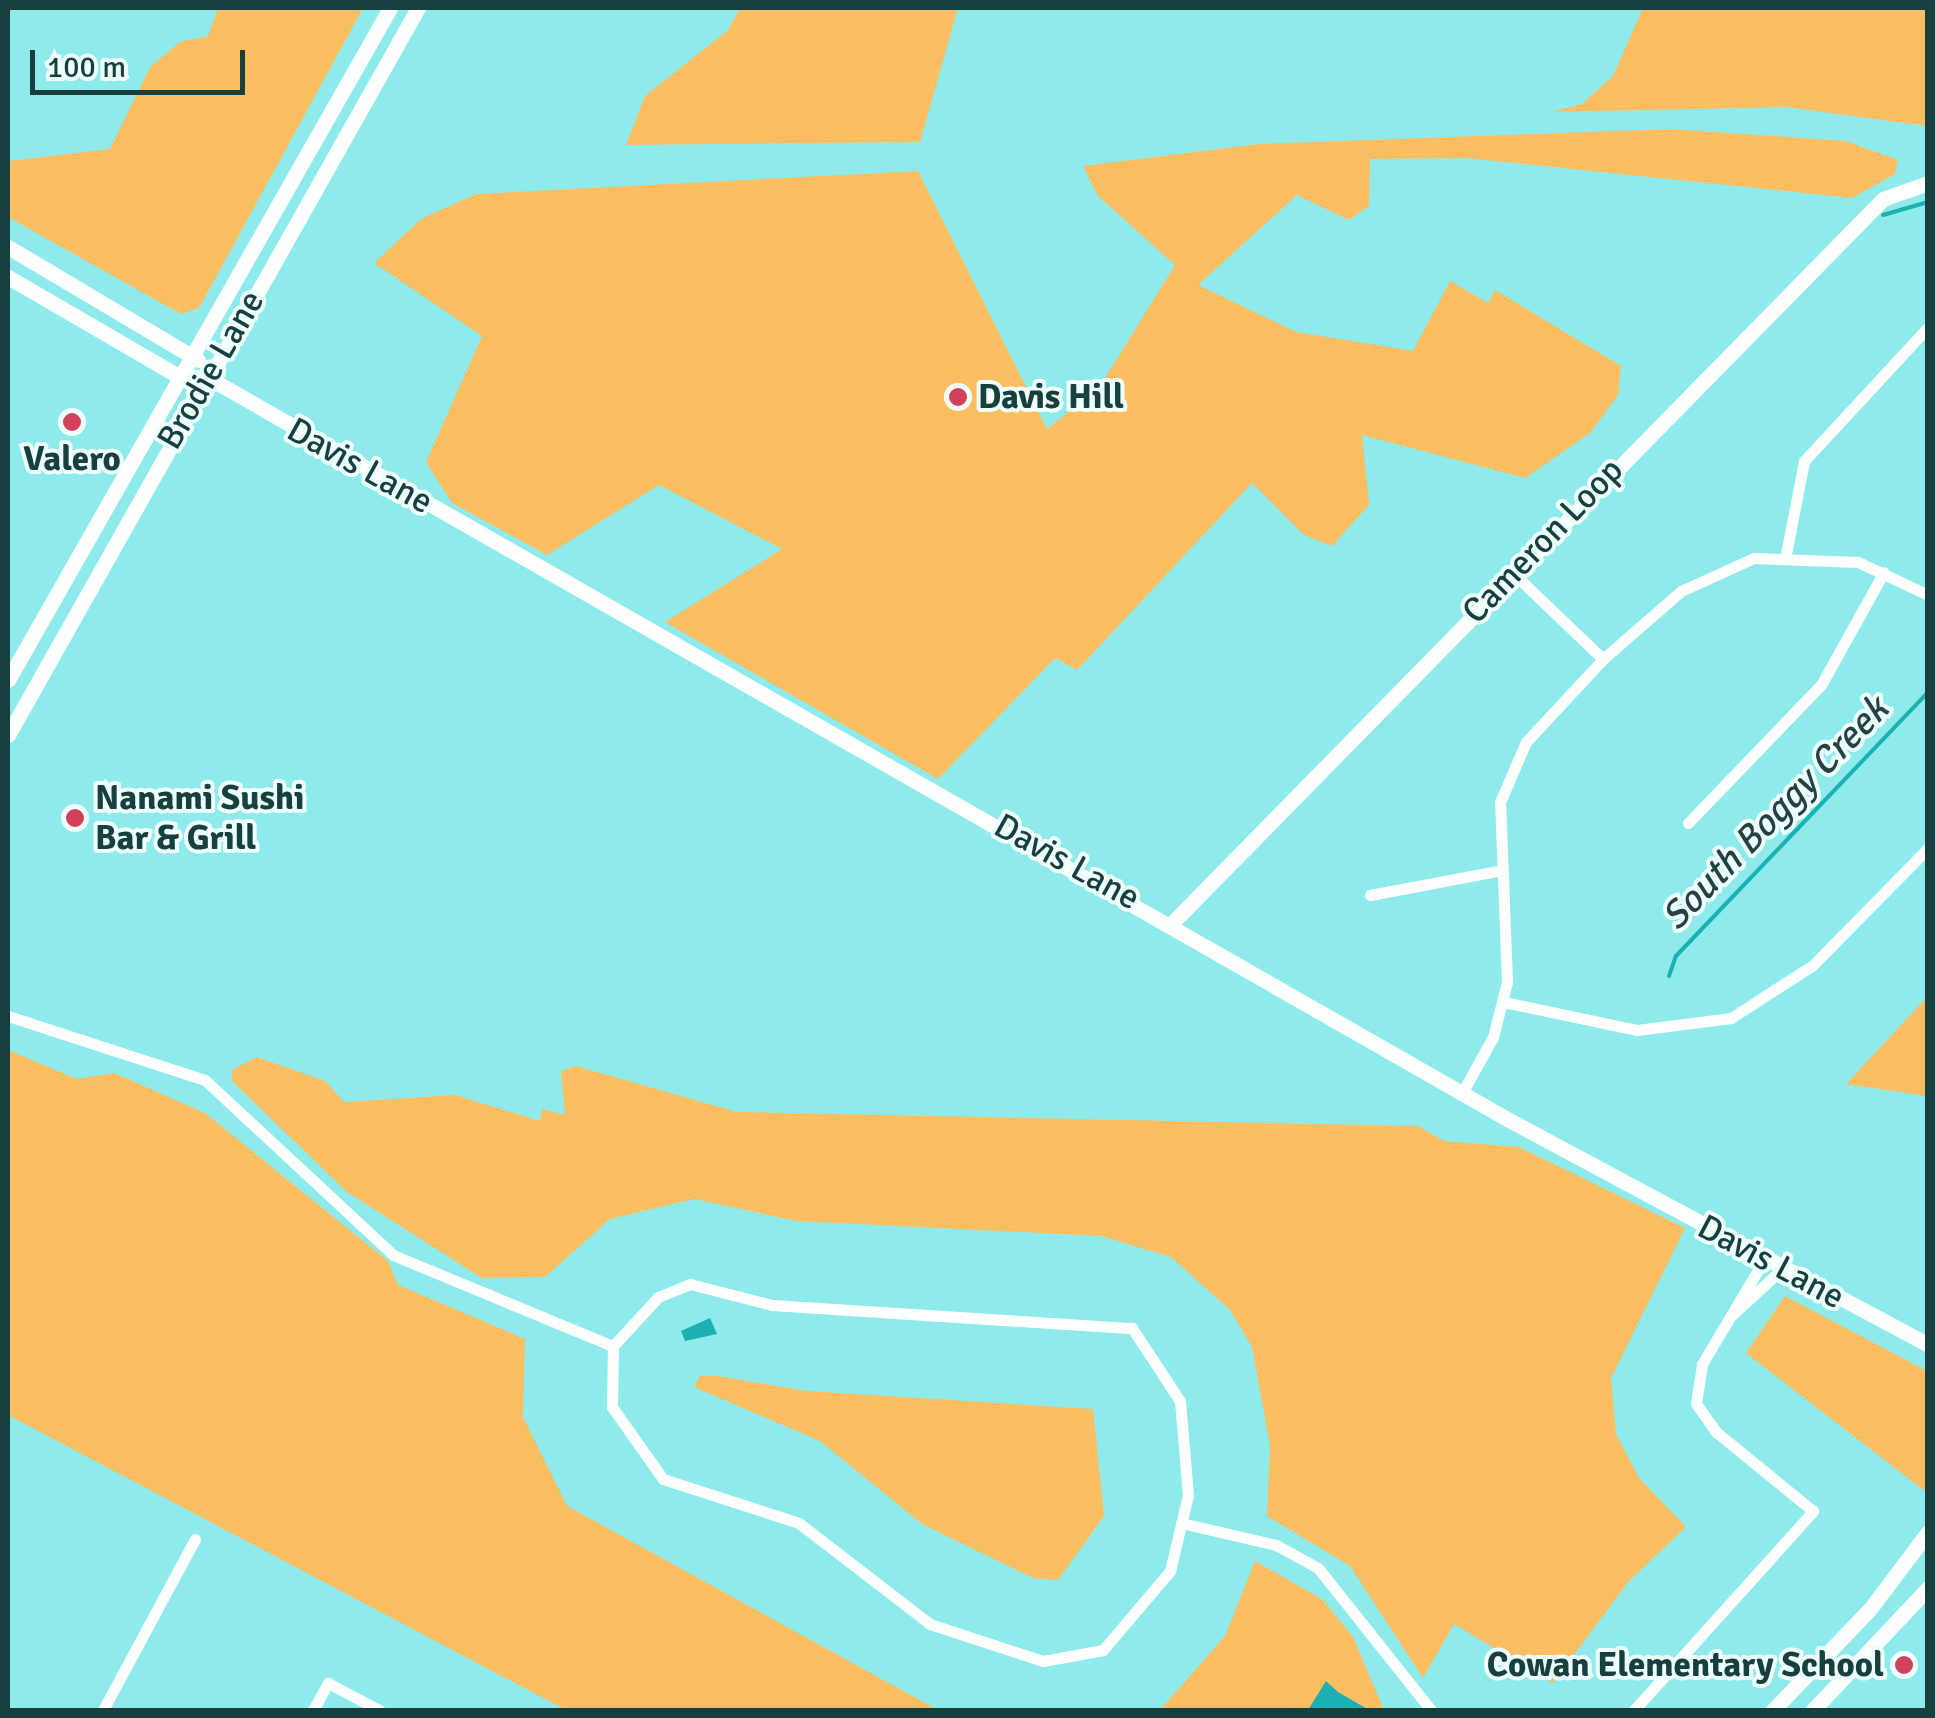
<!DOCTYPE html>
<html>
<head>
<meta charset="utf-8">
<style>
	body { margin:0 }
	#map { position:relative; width:1935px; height:1718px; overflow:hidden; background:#8febeb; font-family:Signika,sans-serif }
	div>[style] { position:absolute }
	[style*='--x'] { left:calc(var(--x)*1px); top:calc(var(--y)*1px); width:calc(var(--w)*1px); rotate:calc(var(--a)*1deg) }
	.green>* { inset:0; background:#fcbe61 }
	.water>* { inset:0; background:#1bb1b2 }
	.stream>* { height:4px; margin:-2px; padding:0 2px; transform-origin:2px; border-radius:2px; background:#1bb1b2 }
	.street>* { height:11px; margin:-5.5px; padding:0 5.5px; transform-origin:5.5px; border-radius:5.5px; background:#fff }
	.secondary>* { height:15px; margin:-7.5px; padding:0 7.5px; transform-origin:7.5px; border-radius:7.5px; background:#fff }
	.dots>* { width:28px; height:28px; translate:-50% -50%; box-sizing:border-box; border:5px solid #edfefd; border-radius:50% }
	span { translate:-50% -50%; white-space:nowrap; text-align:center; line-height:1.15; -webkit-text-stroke:8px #edfefd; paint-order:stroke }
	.street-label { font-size:35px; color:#173f3e }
	.poi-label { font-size:35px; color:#173f3e; font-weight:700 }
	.left { translate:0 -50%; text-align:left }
	.right { translate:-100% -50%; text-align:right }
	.water-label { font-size:38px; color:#254242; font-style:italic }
	.frame { position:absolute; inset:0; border:10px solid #173f3e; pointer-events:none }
	.scale { position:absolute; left:30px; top:50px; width:215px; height:45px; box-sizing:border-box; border:5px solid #173f3e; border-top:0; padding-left:12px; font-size:30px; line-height:35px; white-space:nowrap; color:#173f3e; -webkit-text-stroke:8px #edfefd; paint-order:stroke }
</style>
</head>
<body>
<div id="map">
	<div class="green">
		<i style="clip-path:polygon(218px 8px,363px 8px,199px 308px,181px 314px,8px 217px,8px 161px,110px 149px,150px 67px,180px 42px,208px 36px)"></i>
		<i style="clip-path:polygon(740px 8px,958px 8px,920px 142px,626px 145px,645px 96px,728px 30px)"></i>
		<i style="clip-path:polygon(1643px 8px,1927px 8px,1927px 126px,1786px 107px,1551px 112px,1582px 104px,1613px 76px)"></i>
		<i style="clip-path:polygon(1671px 129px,1846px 141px,1898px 160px,1895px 174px,1852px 198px,1466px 158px,1370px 159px,1369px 206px,1349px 220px,1297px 195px,1198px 285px,1296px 332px,1413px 351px,1450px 281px,1488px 303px,1495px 290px,1621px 366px,1618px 395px,1590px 433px,1525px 478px,1362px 435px,1369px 505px,1332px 546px,1304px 535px,1252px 483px,1077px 670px,1055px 658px,938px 779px,665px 622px,782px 549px,659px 485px,547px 555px,452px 503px,426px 462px,482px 336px,374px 263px,421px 219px,476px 194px,918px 171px,1047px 429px,1100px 386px,1175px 265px,1097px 195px,1083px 166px,1258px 144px)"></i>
		<i style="clip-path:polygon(1927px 997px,1927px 1096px,1846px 1084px)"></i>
		<i style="clip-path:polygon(8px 1050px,77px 1079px,114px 1073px,205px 1113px,388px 1261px,398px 1285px,525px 1339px,523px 1417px,567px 1506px,938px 1710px,566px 1710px,8px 1415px)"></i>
		<i style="clip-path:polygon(257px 1057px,325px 1081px,344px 1102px,455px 1095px,540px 1121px,542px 1109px,565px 1115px,561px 1071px,576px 1066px,737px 1112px,1418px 1126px,1444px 1141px,1519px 1147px,1685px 1228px,1611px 1378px,1616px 1434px,1639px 1478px,1686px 1527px,1628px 1582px,1553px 1683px,1454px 1624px,1423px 1678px,1350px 1566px,1267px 1516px,1270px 1446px,1252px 1347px,1230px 1310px,1171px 1257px,1101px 1236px,796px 1221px,694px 1199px,610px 1219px,545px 1277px,482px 1278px,347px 1192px,232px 1081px,232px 1070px)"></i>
		<i style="clip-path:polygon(1785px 1296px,1927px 1371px,1926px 1492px,1746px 1353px)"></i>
		<i style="clip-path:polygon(718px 1376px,807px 1391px,1093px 1409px,1104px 1516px,1058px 1580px,1033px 1578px,922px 1524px,820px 1441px,694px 1387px,700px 1376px)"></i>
		<i style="clip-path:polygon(1255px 1561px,1323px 1600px,1353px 1637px,1384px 1710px,1160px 1710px,1225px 1636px)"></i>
	</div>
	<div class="water">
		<i style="clip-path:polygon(710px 1318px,717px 1334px,685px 1341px,681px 1331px)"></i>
		<i style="clip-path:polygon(1326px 1681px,1338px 1692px,1369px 1710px,1308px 1710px)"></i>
	</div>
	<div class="stream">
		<i style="--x:1883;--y:215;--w:47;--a:-16.1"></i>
		<i style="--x:1669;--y:976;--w:21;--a:-71"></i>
		<i style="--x:1676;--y:956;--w:365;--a:-46.3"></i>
	</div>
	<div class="street">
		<i style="--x:1786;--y:554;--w:95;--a:-79"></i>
		<i style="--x:1804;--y:461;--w:183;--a:-47.2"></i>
		<i style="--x:1513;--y:573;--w:124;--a:43.7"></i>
		<i style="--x:1688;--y:823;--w:192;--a:-46.1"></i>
		<i style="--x:1821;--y:685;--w:129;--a:-60.9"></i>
		<i style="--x:1370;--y:895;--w:129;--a:-10.7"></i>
		<i style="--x:1504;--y:1002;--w:136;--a:11.9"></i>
		<i style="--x:1637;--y:1030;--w:95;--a:-7.3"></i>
		<i style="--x:1731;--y:1018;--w:98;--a:-32.9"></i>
		<i style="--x:1813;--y:965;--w:164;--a:-45.5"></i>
		<i style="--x:8;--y:1016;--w:207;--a:18"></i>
		<i style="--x:205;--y:1080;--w:257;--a:42.9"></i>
		<i style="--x:393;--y:1255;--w:238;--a:22.5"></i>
		<i style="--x:613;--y:1346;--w:67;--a:-47.4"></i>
		<i style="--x:658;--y:1297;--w:35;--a:-22"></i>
		<i style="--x:690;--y:1284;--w:85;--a:14.4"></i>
		<i style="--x:772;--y:1305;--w:361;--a:3.7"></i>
		<i style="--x:1132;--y:1328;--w:87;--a:56.7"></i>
		<i style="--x:1180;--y:1401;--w:94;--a:85.1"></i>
		<i style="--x:1188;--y:1495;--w:78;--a:103.3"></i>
		<i style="--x:1170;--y:1571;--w:104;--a:130.3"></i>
		<i style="--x:1103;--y:1650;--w:61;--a:169.6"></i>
		<i style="--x:1043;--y:1661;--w:119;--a:-161.9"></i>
		<i style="--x:930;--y:1624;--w:165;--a:-142.4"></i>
		<i style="--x:799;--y:1523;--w:143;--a:-162.1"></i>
		<i style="--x:663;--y:1479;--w:88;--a:-125.3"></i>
		<i style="--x:612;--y:1407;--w:61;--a:-89.1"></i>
		<i style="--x:1462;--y:1093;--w:64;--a:-61"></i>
		<i style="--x:1493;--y:1037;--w:57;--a:-75.7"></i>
		<i style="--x:1507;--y:982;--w:180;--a:-92.2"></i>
		<i style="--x:1500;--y:802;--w:65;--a:-66.6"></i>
		<i style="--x:1526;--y:742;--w:113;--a:-47.1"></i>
		<i style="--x:1603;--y:659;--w:103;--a:-41.1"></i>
		<i style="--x:1681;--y:591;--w:80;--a:-24.3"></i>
		<i style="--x:1754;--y:558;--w:104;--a:2.2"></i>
		<i style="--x:1858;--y:562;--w:77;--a:25.2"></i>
		<i style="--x:1731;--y:1316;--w:68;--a:-42.6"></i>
		<i style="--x:1181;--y:1523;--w:98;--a:13"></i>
		<i style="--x:1276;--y:1545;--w:48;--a:28.7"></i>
		<i style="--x:1318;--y:1568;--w:181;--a:51.5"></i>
		<i style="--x:103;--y:1710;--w:194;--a:-61.7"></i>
		<i style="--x:313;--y:1710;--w:31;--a:-61"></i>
		<i style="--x:328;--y:1683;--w:58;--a:27.9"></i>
		<i style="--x:1634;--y:1710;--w:268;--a:-48"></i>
		<i style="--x:1813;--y:1511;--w:125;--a:-140.8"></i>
		<i style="--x:1716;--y:1432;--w:35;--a:-125"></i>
		<i style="--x:1696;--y:1403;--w:39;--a:-81"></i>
		<i style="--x:1702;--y:1364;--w:121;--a:-59.2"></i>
	</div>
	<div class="secondary">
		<i style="--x:8;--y:247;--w:221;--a:30.7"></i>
		<i style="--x:8;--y:277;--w:199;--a:30.2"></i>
		<i style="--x:180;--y:377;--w:27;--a:0"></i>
		<i style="--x:207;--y:377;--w:1499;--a:29.71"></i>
		<i style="--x:1509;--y:1120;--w:476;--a:28.2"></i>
		<i style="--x:8;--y:680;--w:773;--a:-60.38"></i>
		<i style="--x:8;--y:735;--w:835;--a:-60.58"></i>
		<i style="--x:1173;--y:922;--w:1013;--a:-45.52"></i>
		<i style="--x:1883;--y:199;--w:48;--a:-19.6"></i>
		<i style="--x:1773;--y:1710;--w:140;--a:-46.2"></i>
		<i style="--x:1870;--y:1609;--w:96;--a:-53"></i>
		<i style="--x:1813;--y:1710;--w:168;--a:-46.7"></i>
	</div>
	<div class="dots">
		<i style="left:958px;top:397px;background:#d14159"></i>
		<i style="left:72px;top:422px;background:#d14159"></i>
		<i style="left:75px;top:818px;background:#d14159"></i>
		<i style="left:1904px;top:1665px;background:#d14159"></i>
	</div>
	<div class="street-label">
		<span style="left:211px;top:370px;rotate:-60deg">Brodie Lane</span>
		<span style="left:360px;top:466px;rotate:29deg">Davis Lane</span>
		<span style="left:1543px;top:541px;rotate:-46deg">Cameron Loop</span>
		<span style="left:1067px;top:862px;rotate:29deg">Davis Lane</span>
		<span style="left:1771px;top:1262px;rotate:28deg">Davis Lane</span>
	</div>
	<div class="poi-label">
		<span class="left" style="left:978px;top:397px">Davis Hill</span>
		<span style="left:72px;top:459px">Valero</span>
		<span class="left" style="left:95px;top:818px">Nanami Sushi<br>Bar &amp; Grill</span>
		<span class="right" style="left:1884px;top:1665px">Cowan Elementary School</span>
	</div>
	<div class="water-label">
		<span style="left:1775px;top:813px;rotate:-46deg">South Boggy Creek</span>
	</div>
	<div class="frame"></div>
	<div class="scale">100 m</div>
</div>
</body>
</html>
